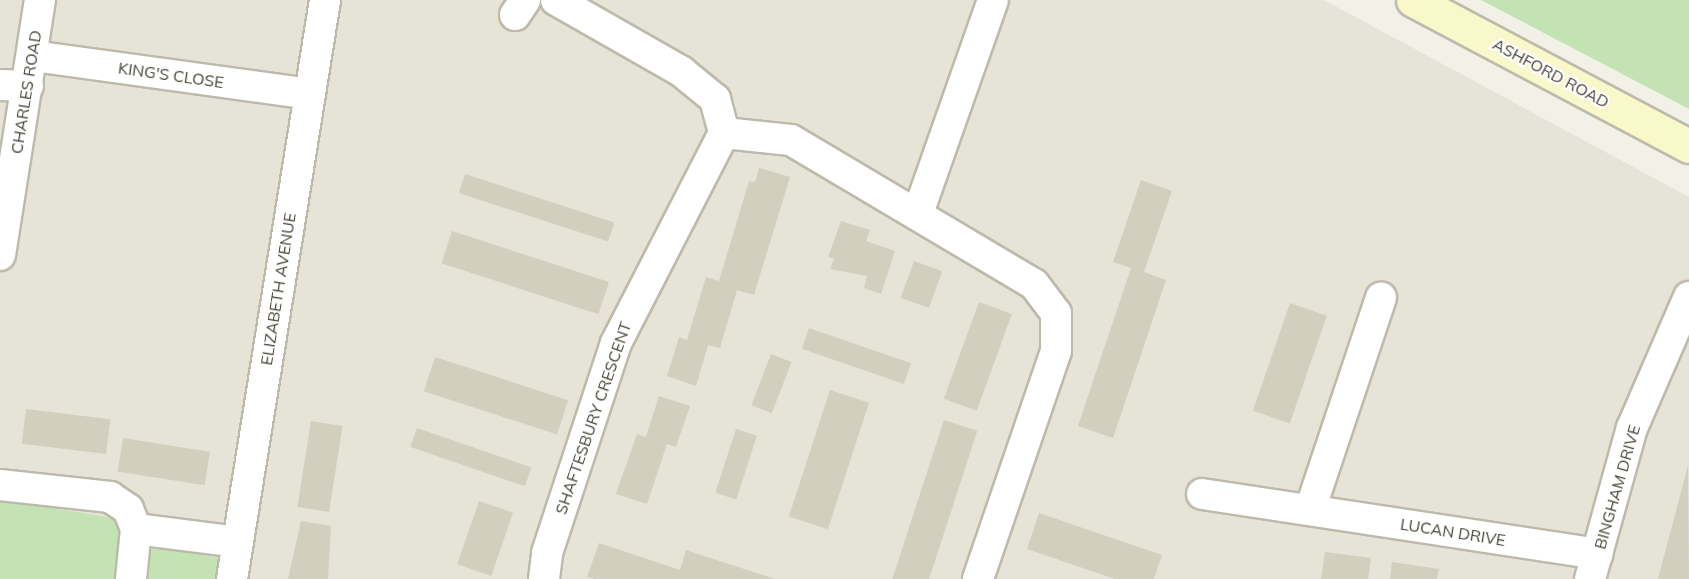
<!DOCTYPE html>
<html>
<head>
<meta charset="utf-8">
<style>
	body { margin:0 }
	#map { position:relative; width:1689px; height:579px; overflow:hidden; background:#f2f1e7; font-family:Mulish,sans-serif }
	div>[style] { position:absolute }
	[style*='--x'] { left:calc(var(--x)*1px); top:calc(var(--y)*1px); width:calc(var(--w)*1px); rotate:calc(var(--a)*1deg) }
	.residential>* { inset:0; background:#e5e4d6 }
	.green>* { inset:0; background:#c3e3b4 }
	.building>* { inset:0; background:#d3cfbe; transform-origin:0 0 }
	.roads { filter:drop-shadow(2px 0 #bdbaab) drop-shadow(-2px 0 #bdbaab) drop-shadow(0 2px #bdbaab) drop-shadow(0 -2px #bdbaab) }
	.street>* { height:30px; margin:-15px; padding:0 15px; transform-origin:15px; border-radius:15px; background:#fff }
	.secondary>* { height:33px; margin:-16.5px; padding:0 16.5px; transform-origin:16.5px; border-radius:16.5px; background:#f9f8ca }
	span { translate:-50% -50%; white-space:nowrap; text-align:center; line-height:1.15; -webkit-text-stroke:4.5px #fff; paint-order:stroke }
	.street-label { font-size:16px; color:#454237 }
</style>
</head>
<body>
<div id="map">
	<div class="residential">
		<i style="clip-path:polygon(0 0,1324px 0,1689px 197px,1689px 579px,0 579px)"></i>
	</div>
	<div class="green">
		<i style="clip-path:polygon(1481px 0,1689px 0,1689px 109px)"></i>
		<i style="clip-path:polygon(0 499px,118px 519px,123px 531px,115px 579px,0 579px)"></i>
		<i style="clip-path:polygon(157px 547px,219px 558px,215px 579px,144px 579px,148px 552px)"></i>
	</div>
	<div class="building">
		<i style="clip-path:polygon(759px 168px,790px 177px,754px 295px,737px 290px,720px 348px,708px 345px,696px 386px,667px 376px,679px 337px,687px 340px,706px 277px,719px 281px,749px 181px,755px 182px)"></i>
		<i style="left:465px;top:174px;width:157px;height:20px;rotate:18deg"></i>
		<i style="clip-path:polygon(1141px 180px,1172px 191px,1144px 272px,1166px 280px,1113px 438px,1078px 426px,1131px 268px,1113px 262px)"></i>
		<i style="clip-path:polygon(841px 221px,870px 230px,866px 241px,895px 251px,881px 294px,864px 288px,867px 276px,830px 269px,834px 259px,828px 257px)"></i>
		<i style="left:452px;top:231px;width:165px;height:34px;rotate:18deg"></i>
		<i style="left:914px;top:261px;width:30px;height:39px;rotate:20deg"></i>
		<i style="left:979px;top:302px;width:35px;height:103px;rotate:20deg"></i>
		<i style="left:1290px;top:303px;width:39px;height:114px;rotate:19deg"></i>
		<i style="left:809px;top:328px;width:108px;height:22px;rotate:19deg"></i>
		<i style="left:771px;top:354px;width:22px;height:55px;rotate:21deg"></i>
		<i style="left:435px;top:357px;width:140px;height:36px;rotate:18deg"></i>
		<i style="left:830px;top:390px;width:41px;height:133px;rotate:18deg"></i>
		<i style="clip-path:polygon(659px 396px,690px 406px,676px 447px,667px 444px,647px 504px,616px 494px,637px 434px,646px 437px)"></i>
		<i style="left:26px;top:409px;width:85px;height:35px;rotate:7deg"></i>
		<i style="left:944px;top:420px;width:35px;height:167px;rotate:18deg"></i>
		<i style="left:311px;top:421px;width:32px;height:87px;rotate:9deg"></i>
		<i style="left:417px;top:428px;width:121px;height:20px;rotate:19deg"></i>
		<i style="left:736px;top:429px;width:22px;height:67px;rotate:18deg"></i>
		<i style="left:123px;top:438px;width:88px;height:34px;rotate:9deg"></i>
		<i style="clip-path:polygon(1688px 465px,1689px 579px,1658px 579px)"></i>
		<i style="left:479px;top:501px;width:36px;height:67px;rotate:19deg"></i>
		<i style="clip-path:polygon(1039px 513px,1162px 555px,1154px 579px,1115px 579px,1027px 549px)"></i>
		<i style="clip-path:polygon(301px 521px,331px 526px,328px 579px,288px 579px)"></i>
		<i style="clip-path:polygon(599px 543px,680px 570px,686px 550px,775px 579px,594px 579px,587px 577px)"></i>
		<i style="clip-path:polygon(1325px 552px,1371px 558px,1368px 579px,1321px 579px)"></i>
		<i style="clip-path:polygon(1392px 562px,1439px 569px,1437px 579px,1390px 579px)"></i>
	</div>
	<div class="roads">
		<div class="street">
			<i style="--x:556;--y:0;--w:145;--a:29.7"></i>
			<i style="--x:682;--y:72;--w:43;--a:39.3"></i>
			<i style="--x:715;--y:99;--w:35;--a:75"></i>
			<i style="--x:515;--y:15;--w:18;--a:-56"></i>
			<i style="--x:33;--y:56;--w:279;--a:7.8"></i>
			<i style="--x:0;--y:85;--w:28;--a:2"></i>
			<i style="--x:918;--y:213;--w:226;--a:-70.6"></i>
			<i style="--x:0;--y:255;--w:258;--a:-81.1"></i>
			<i style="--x:0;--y:485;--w:111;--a:6.2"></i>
			<i style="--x:110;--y:497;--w:22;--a:34"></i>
			<i style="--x:128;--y:509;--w:22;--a:68"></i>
			<i style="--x:136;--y:529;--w:50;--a:95.7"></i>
			<i style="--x:1202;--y:494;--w:400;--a:8.6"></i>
			<i style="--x:1310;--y:510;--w:224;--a:-71.5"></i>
			<i style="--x:136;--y:529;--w:102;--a:7.3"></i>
			<i style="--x:232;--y:579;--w:586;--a:-80.87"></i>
			<i style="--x:544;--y:579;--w:26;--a:-83"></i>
			<i style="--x:547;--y:553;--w:221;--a:-71.8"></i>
			<i style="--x:616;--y:343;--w:236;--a:-62.8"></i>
			<i style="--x:724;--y:133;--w:67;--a:6"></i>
			<i style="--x:791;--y:140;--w:282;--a:30.7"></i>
			<i style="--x:1034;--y:284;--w:36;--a:53"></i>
			<i style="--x:1056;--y:313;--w:38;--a:90"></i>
			<i style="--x:1056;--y:351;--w:241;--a:108.9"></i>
			<i style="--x:1590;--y:579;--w:157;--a:-74.5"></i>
			<i style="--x:1632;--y:428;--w:143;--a:-66.5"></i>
		</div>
		<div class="secondary">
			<i style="--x:1413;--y:0;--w:312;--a:27.9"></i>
		</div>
	</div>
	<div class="street-label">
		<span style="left:1551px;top:73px;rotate:28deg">ASHFORD ROAD</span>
		<span style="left:171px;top:75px;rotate:8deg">KING'S CLOSE</span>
		<span style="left:26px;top:92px;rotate:-81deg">CHARLES ROAD</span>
		<span style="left:278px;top:289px;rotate:-81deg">ELIZABETH AVENUE</span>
		<span style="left:593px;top:418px;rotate:-71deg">SHAFTESBURY CRESCENT</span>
		<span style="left:1617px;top:487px;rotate:-74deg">BINGHAM DRIVE</span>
		<span style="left:1453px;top:532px;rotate:9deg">LUCAN DRIVE</span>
	</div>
</div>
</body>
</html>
